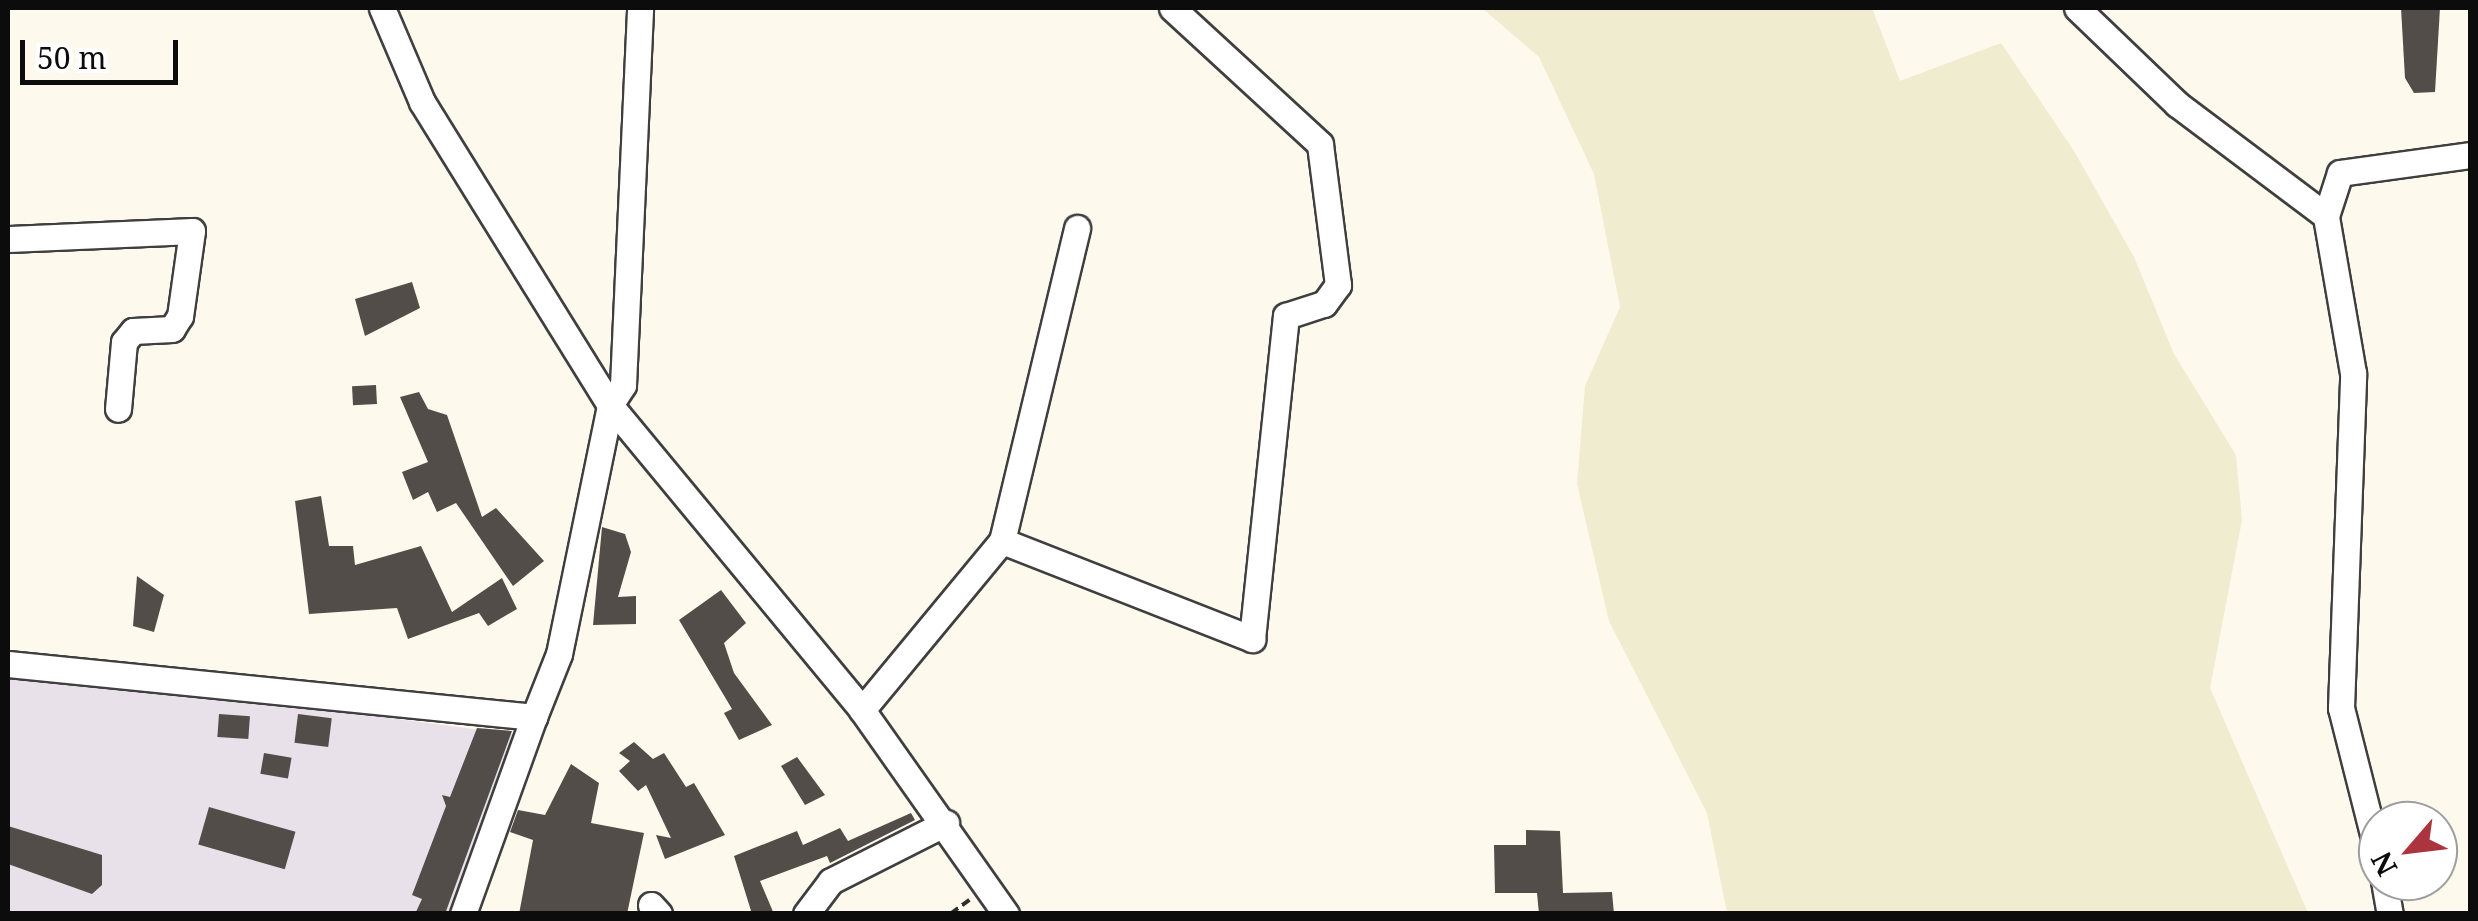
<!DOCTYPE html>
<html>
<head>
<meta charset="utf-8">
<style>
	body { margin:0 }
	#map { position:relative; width:2478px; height:921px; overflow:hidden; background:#fdf9ed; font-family:"Noto Serif",serif }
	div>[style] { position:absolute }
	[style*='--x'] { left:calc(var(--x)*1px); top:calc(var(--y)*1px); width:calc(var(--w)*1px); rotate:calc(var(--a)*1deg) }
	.industrial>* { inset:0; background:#e9e1ea }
	.farmland>* { inset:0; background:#f0ecd0 }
	.building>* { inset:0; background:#534d4a; transform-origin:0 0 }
	.path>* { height:4px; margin-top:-2px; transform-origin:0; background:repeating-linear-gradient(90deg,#2e2e2e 0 10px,transparent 0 15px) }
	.roads { filter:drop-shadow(2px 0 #3f3f3f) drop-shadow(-2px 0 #3f3f3f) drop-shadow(0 2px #3f3f3f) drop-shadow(0 -2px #3f3f3f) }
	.minor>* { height:25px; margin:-12.5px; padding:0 12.5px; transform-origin:12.5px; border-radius:12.5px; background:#fff }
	span { translate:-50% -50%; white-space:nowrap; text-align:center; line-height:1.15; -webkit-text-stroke:10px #fff; paint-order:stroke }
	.frame { position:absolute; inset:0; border:10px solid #0c0c0c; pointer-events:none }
	.north { position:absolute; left:2358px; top:801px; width:100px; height:100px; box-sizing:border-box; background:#fff; border:2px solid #9e9e9e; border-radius:50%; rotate:242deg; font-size:28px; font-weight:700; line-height:40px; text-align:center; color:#0c0c0c }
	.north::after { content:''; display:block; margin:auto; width:35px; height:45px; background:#ac343f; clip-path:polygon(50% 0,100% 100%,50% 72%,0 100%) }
	.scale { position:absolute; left:20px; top:40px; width:158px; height:45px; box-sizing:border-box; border:5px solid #0c0c0c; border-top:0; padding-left:12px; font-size:30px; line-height:35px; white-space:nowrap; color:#0c0c0c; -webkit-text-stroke:8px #fff; paint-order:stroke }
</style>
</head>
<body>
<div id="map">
	<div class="industrial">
		<i style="clip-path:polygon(8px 668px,519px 735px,461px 913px,8px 914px)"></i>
	</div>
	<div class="farmland">
		<i style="clip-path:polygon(1482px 8px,1872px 8px,1900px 81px,2001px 43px,2074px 151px,2134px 257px,2174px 354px,2236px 455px,2242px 520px,2210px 688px,2308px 913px,1727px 913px,1707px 813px,1609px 621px,1577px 484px,1585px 386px,1620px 307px,1594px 174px,1539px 57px)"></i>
	</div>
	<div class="building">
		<i style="clip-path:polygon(2401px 8px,2440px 8px,2435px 92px,2414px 93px,2405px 78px)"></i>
		<i style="clip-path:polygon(412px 282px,420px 308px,365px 336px,355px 299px)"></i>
		<i style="left:376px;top:385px;width:19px;height:24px;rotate:87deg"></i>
		<i style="clip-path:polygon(419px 392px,428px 409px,447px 415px,482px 517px,496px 508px,544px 561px,513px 586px,456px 503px,437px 512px,428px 492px,413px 500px,402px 472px,428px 462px,400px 397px)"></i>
		<i style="clip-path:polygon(321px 496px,329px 546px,353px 546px,355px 565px,421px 546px,452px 612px,502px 578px,517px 609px,488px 626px,479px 613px,408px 639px,397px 608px,309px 614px,295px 501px)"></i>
		<i style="clip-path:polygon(602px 527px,625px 534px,631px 552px,618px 597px,636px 596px,636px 624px,593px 625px)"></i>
		<i style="clip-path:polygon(137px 576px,164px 595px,154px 632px,133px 626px)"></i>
		<i style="clip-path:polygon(721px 590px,746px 623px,724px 643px,734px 673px,772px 725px,739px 740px,724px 713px,732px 709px,679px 620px)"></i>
		<i style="left:219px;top:714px;width:31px;height:23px;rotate:4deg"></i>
		<i style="left:298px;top:714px;width:34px;height:29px;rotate:7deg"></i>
		<i style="clip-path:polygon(477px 728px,512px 731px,445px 914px,415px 914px,422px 899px,412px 895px,446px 806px,442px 795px,450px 797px)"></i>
		<i style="clip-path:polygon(634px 742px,653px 759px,664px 753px,686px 787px,694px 783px,725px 835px,665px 859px,656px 835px,671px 838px,646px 785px,638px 791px,619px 771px,630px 761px,619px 753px)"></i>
		<i style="left:264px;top:753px;width:28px;height:21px;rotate:10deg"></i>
		<i style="clip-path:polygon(797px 757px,825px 795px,805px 805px,781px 766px)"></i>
		<i style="clip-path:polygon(571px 764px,599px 783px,591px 823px,644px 833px,627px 914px,519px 914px,533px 840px,510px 832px,518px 810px,545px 815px)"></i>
		<i style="left:209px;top:807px;width:90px;height:39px;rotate:16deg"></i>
		<i style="clip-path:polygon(911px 813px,915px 820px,830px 863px,827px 856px,760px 881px,774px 914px,752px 914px,734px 856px,797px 831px,803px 845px,840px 828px,848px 841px)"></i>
		<i style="clip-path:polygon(8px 826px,102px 855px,102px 885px,92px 894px,8px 864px)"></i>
		<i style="clip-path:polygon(1526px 830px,1560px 831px,1563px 893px,1612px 892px,1614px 914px,1539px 914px,1537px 893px,1495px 893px,1494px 845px,1526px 845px)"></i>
	</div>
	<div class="path">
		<i style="--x:950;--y:914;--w:24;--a:-36"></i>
	</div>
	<div class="roads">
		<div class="minor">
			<i style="--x:382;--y:8;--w:102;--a:66.9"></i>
			<i style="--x:422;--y:102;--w:357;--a:58.2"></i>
			<i style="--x:610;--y:405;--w:396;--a:50.4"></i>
			<i style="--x:862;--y:710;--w:250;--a:54.8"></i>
			<i style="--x:2077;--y:8;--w:139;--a:43.8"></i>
			<i style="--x:2177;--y:104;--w:186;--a:36.9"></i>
			<i style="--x:8;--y:239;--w:184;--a:-2.5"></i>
			<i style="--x:192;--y:231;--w:86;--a:98"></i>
			<i style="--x:180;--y:316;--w:15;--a:122"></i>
			<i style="--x:172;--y:329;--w:39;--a:177"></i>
			<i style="--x:133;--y:331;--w:14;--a:129"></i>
			<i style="--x:124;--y:342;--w:67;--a:95.1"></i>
			<i style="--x:1002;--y:541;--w:269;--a:21.4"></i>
			<i style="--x:1252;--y:639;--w:325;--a:-84"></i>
			<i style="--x:1286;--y:316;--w:40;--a:-18"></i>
			<i style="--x:1324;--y:304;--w:24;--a:-54"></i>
			<i style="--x:1338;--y:285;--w:142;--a:-97.3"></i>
			<i style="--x:1320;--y:144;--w:201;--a:-137.4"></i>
			<i style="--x:8;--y:664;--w:529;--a:5.75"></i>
			<i style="--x:534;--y:717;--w:68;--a:-68.4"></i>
			<i style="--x:559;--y:654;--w:254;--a:-78.4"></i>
			<i style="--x:610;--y:405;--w:24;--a:-57"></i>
			<i style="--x:623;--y:385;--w:377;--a:-87.4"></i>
			<i style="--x:862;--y:710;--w:219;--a:-50.4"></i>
			<i style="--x:1002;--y:541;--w:322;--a:-76.5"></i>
			<i style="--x:2378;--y:854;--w:151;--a:-104.2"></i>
			<i style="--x:2341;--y:708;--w:335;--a:-87.9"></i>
			<i style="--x:2353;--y:373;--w:159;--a:-99.8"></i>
			<i style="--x:2326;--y:216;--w:45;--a:-72"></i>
			<i style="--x:2340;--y:173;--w:131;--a:-7.9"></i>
			<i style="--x:2384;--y:881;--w:34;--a:80"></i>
			<i style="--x:651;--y:905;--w:12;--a:48"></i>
			<i style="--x:463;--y:914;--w:209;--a:-70.2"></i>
			<i style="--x:806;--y:914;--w:41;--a:-52.9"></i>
			<i style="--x:831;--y:881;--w:129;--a:-26.8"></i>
		</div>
	</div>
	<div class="frame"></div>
	<div class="north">N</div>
	<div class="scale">50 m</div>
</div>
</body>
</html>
